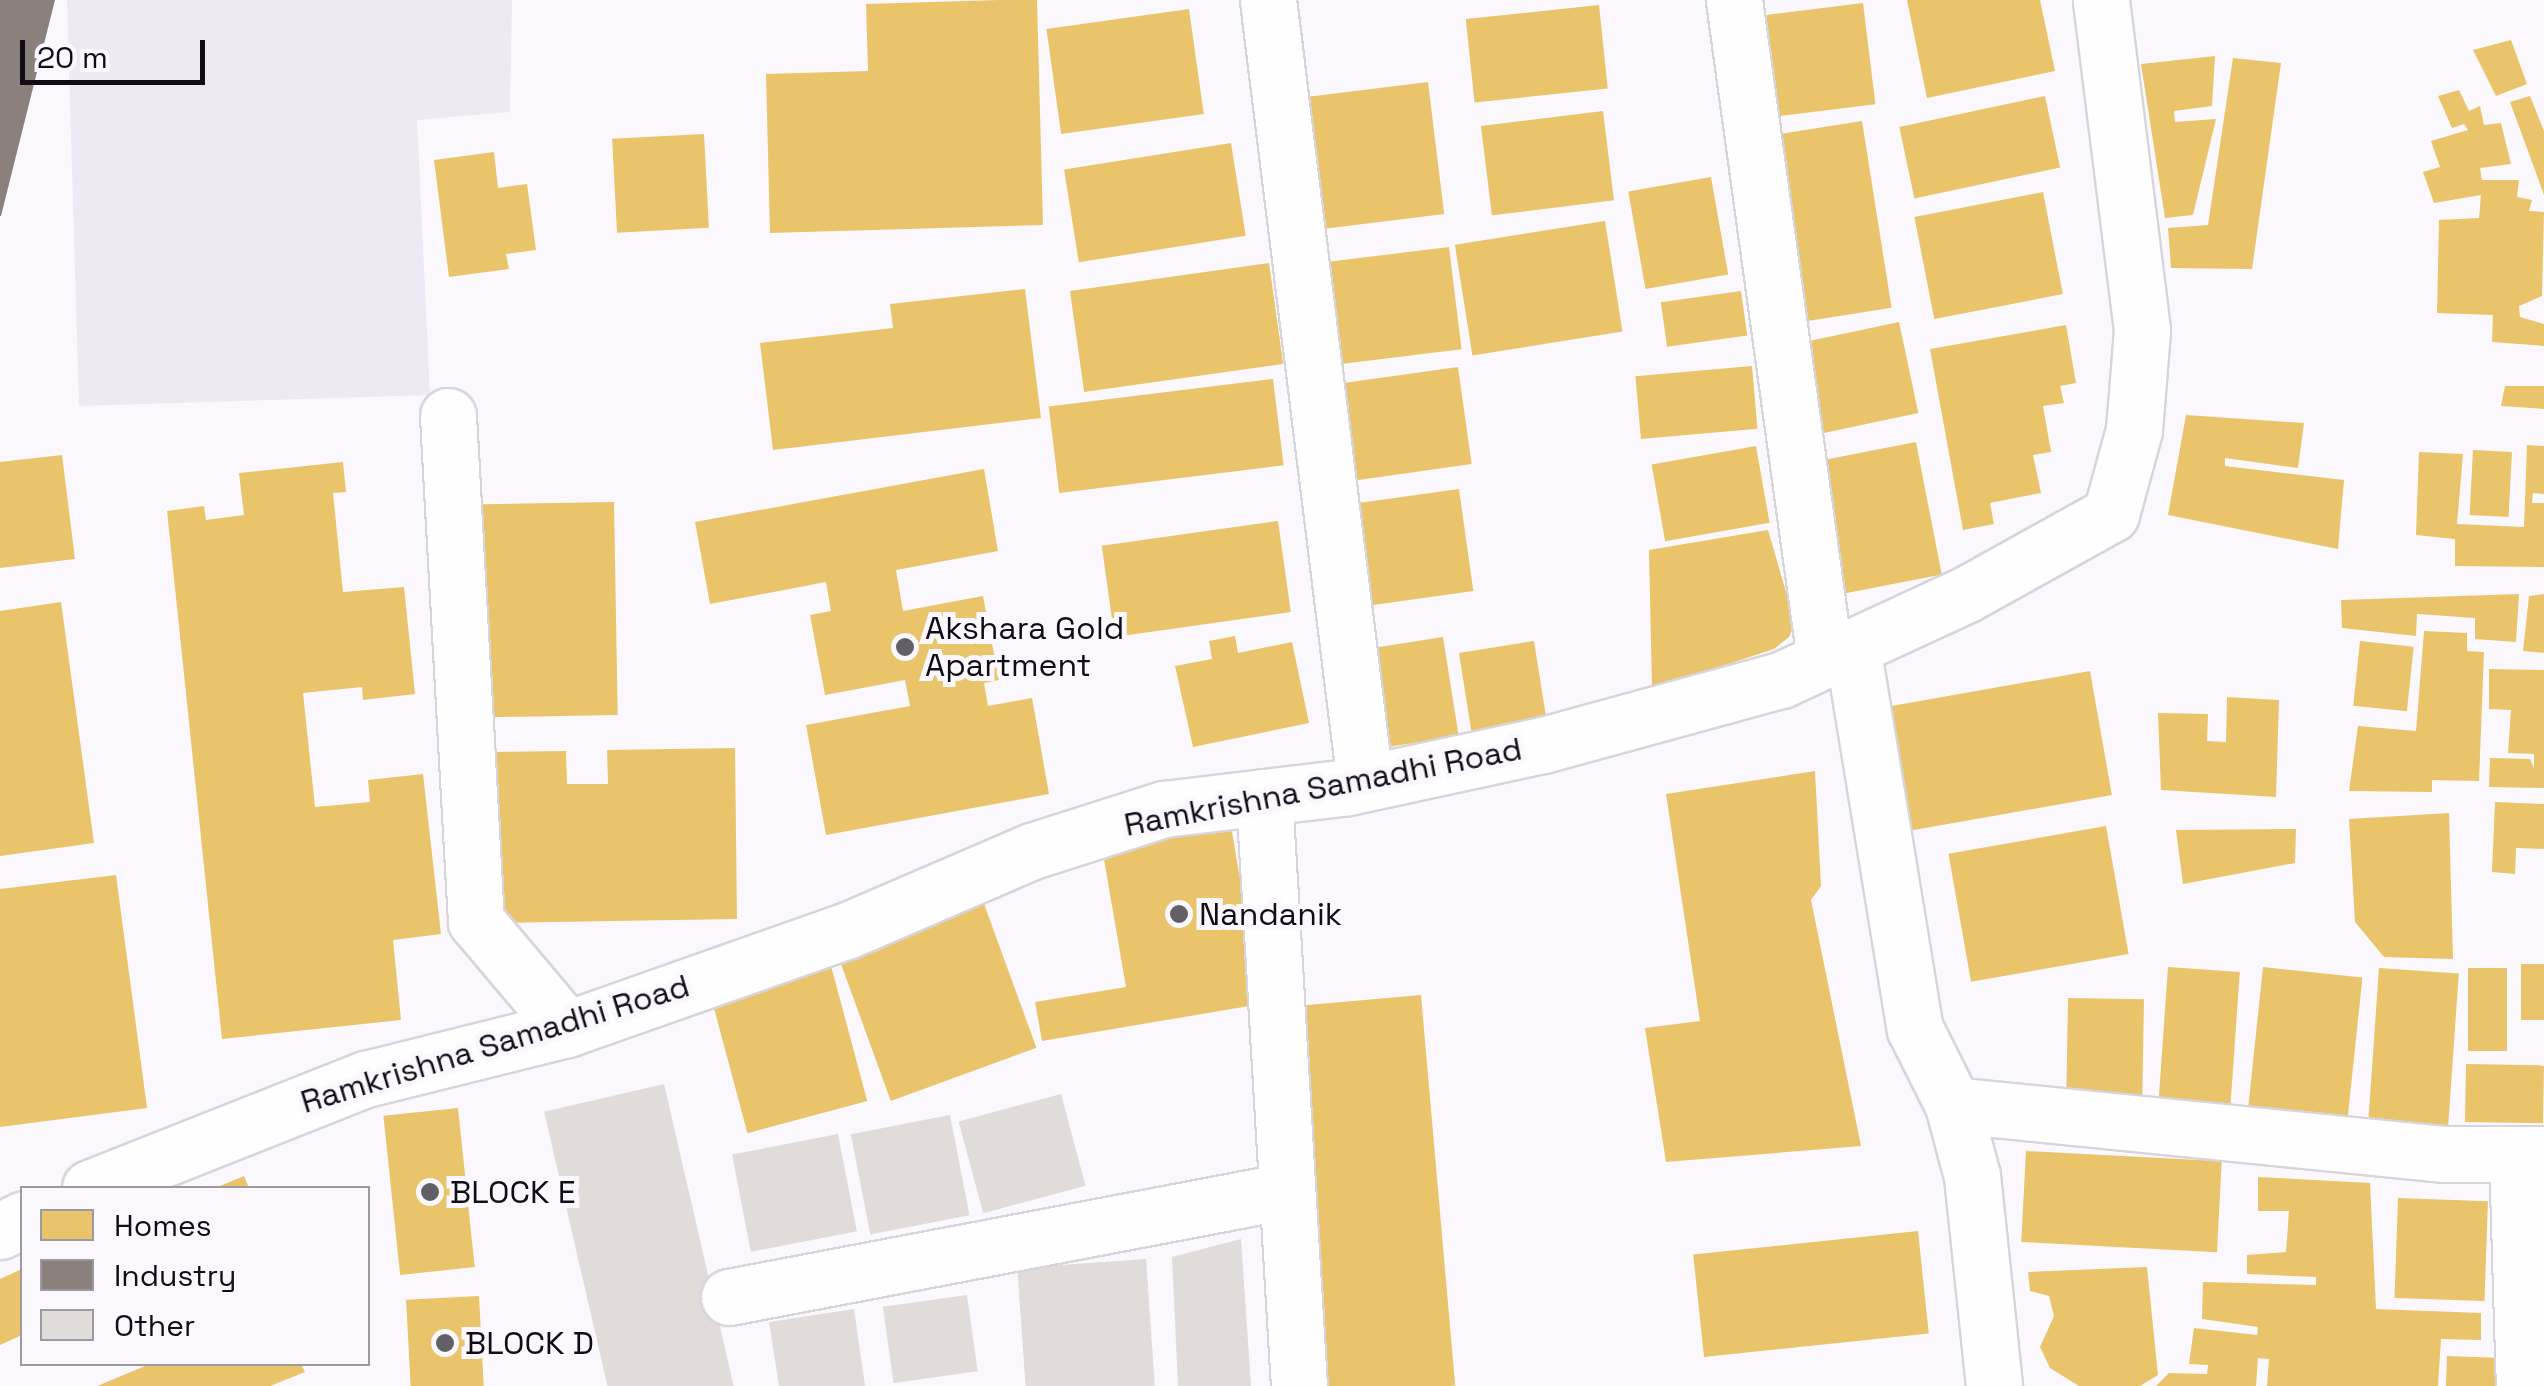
<!DOCTYPE html>
<html>
<head>
<meta charset="utf-8">
<style>
	body { margin:0 }
	#map { position:relative; width:2544px; height:1386px; overflow:hidden; background:#faf8fc; font-family:"Space Grotesk",sans-serif }
	div>[style] { position:absolute }
	[style*='--x'] { left:calc(var(--x)*1px); top:calc(var(--y)*1px); width:calc(var(--w)*1px); rotate:calc(var(--a)*1deg) }
	.built>* { inset:0; background:#eee9f3 }
	.homes>* { inset:0; background:#e9c46a; transform-origin:0 0 }
	.industry>* { inset:0; background:#8a817c }
	.building>* { inset:0; background:#e1dcd9; transform-origin:0 0 }
	.roads { filter:drop-shadow(2px 0 #d8d4dc) drop-shadow(-2px 0 #d8d4dc) drop-shadow(0 2px #d8d4dc) drop-shadow(0 -2px #d8d4dc) }
	.street>* { height:55px; margin:-27.5px; padding:0 27.5px; transform-origin:27.5px; border-radius:27.5px; background:#fefeff }
	.dots>* { width:28px; height:28px; translate:-50% -50%; box-sizing:border-box; border:5px solid #faf7fd; border-radius:50% }
	span { translate:-50% -50%; white-space:nowrap; text-align:center; line-height:1.15; -webkit-text-stroke:10px #faf7fd; paint-order:stroke }
	.poi-label { font-size:32px; color:#110c16 }
	.left { translate:0 -50%; text-align:left }
	.street-label { font-size:32px; color:#110c16 }
	.legend { position:absolute; left:20px; top:1186px; width:350px; height:180px; box-sizing:border-box; background:#faf7fd; border:2px solid #9d99a1; margin:0; padding:12px 18px; list-style:none; font-size:30px; color:#110c16 }
	.legend li { display:flex; align-items:center; gap:20px; height:50px }
	.legend b { width:50px; border:2px solid #9d99a1 }
	.scale { position:absolute; left:20px; top:40px; width:185px; height:45px; box-sizing:border-box; border:5px solid #110c16; border-top:0; padding-left:12px; font-size:30px; line-height:35px; white-space:nowrap; color:#110c16; -webkit-text-stroke:8px #faf7fd; paint-order:stroke }
</style>
</head>
<body>
<div id="map">
	<div class="built">
		<i style="clip-path:polygon(67px 0,512px 0,510px 112px,417px 120px,430px 395px,79px 406px)"></i>
	</div>
	<div class="homes">
		<i style="clip-path:polygon(999px 0,1037px 0,1043px 225px,770px 233px,766px 74px,868px 71px,866px 4px)"></i>
		<i style="clip-path:polygon(1907px 0,2040px 0,2055px 71px,1927px 98px)"></i>
		<i style="left:1863px;top:3px;width:102px;height:116px;rotate:83deg"></i>
		<i style="left:1599px;top:5px;width:84px;height:134px;rotate:84deg"></i>
		<i style="left:1189px;top:9px;width:106px;height:144px;rotate:82deg"></i>
		<i style="clip-path:polygon(2511px 40px,2527px 84px,2496px 96px,2473px 50px)"></i>
		<i style="clip-path:polygon(2215px 56px,2212px 106px,2174px 111px,2175px 122px,2216px 119px,2193px 215px,2165px 218px,2141px 64px)"></i>
		<i style="clip-path:polygon(2233px 58px,2281px 63px,2252px 269px,2171px 268px,2168px 228px,2208px 225px)"></i>
		<i style="left:1428px;top:82px;width:133px;height:139px;rotate:83deg"></i>
		<i style="clip-path:polygon(2459px 90px,2469px 111px,2480px 106px,2484px 125px,2501px 123px,2511px 164px,2480px 168px,2482px 180px,2519px 180px,2517px 197px,2532px 200px,2529px 211px,2544px 212px,2542px 296px,2519px 306px,2520px 317px,2544px 324px,2544px 346px,2492px 342px,2493px 315px,2437px 313px,2439px 220px,2479px 218px,2481px 195px,2434px 203px,2423px 172px,2440px 167px,2431px 141px,2468px 130px,2464px 124px,2452px 128px,2438px 96px)"></i>
		<i style="left:2045px;top:96px;width:73px;height:149px;rotate:78deg"></i>
		<i style="clip-path:polygon(2530px 96px,2544px 131px,2544px 195px,2510px 102px)"></i>
		<i style="left:1603px;top:111px;width:90px;height:123px;rotate:83deg"></i>
		<i style="left:1862px;top:121px;width:189px;height:96px;rotate:81deg"></i>
		<i style="left:704px;top:134px;width:94px;height:92px;rotate:87deg"></i>
		<i style="left:1231px;top:143px;width:94px;height:169px;rotate:81deg"></i>
		<i style="clip-path:polygon(494px 152px,498px 188px,527px 184px,536px 250px,506px 254px,509px 269px,449px 277px,434px 160px)"></i>
		<i style="left:1711px;top:177px;width:99px;height:84px;rotate:80deg"></i>
		<i style="left:2043px;top:192px;width:104px;height:131px;rotate:79deg"></i>
		<i style="left:1605px;top:221px;width:112px;height:152px;rotate:81deg"></i>
		<i style="left:1449px;top:247px;width:103px;height:140px;rotate:83deg"></i>
		<i style="left:1269px;top:263px;width:102px;height:201px;rotate:82deg"></i>
		<i style="clip-path:polygon(1025px 289px,1041px 418px,773px 450px,760px 343px,893px 328px,890px 304px)"></i>
		<i style="left:1741px;top:291px;width:45px;height:81px;rotate:82deg"></i>
		<i style="left:1899px;top:322px;width:93px;height:105px;rotate:78deg"></i>
		<i style="clip-path:polygon(2066px 325px,2076px 383px,2060px 386px,2064px 403px,2043px 406px,2051px 452px,2033px 455px,2041px 493px,1990px 503px,1994px 524px,1963px 530px,1930px 349px)"></i>
		<i style="left:1752px;top:366px;width:63px;height:117px;rotate:85deg"></i>
		<i style="left:1458px;top:367px;width:98px;height:132px;rotate:82deg"></i>
		<i style="left:1273px;top:379px;width:87px;height:226px;rotate:83deg"></i>
		<i style="clip-path:polygon(2505px 386px,2544px 386px,2544px 409px,2501px 406px)"></i>
		<i style="clip-path:polygon(2186px 415px,2304px 423px,2298px 468px,2225px 458px,2225px 466px,2344px 480px,2338px 549px,2168px 515px)"></i>
		<i style="left:1916px;top:442px;width:135px;height:98px;rotate:79deg"></i>
		<i style="clip-path:polygon(2527px 445px,2544px 446px,2544px 494px,2533px 493px,2532px 503px,2544px 503px,2544px 567px,2455px 566px,2455px 539px,2416px 535px,2419px 452px,2463px 454px,2457px 524px,2524px 527px)"></i>
		<i style="left:1756px;top:446px;width:78px;height:106px;rotate:80deg"></i>
		<i style="left:2473px;top:450px;width:39px;height:65px;rotate:3deg"></i>
		<i style="clip-path:polygon(62px 455px,75px 559px,0 568px,0 462px)"></i>
		<i style="clip-path:polygon(343px 462px,346px 492px,333px 493px,343px 592px,404px 587px,415px 694px,363px 700px,362px 687px,303px 693px,315px 807px,370px 802px,368px 780px,423px 774px,441px 934px,393px 940px,401px 1020px,222px 1039px,167px 511px,204px 506px,206px 520px,244px 515px,239px 473px)"></i>
		<i style="clip-path:polygon(984px 469px,998px 551px,896px 570px,903px 611px,983px 596px,999px 680px,984px 683px,988px 706px,1032px 698px,1049px 794px,826px 835px,806px 725px,910px 706px,905px 680px,825px 695px,810px 615px,831px 611px,826px 582px,710px 604px,695px 522px)"></i>
		<i style="left:1459px;top:489px;width:103px;height:121px;rotate:82deg"></i>
		<i style="left:614px;top:502px;width:213px;height:141px;rotate:89deg"></i>
		<i style="left:1278px;top:521px;width:92px;height:178px;rotate:82deg"></i>
		<i style="clip-path:polygon(1768px 530px,1795px 623px,1789px 637px,1774px 649px,1652px 689px,1649px 550px)"></i>
		<i style="clip-path:polygon(2519px 594px,2516px 642px,2475px 639px,2475px 618px,2417px 614px,2416px 636px,2342px 628px,2341px 600px)"></i>
		<i style="clip-path:polygon(2544px 594px,2544px 653px,2523px 651px,2529px 596px)"></i>
		<i style="clip-path:polygon(61px 602px,94px 843px,0 856px,0 611px)"></i>
		<i style="clip-path:polygon(2424px 631px,2467px 633px,2467px 651px,2484px 652px,2479px 781px,2432px 780px,2432px 792px,2349px 791px,2358px 726px,2416px 731px)"></i>
		<i style="clip-path:polygon(1235px 636px,1238px 653px,1292px 642px,1309px 723px,1193px 747px,1175px 666px,1212px 659px,1209px 641px)"></i>
		<i style="left:1443px;top:637px;width:100px;height:87px;rotate:81deg"></i>
		<i style="left:1534px;top:641px;width:93px;height:76px;rotate:81deg"></i>
		<i style="left:2360px;top:641px;width:54px;height:65px;rotate:6deg"></i>
		<i style="clip-path:polygon(2489px 669px,2544px 670px,2544px 788px,2489px 787px,2490px 758px,2530px 759px,2534px 768px,2534px 754px,2508px 753px,2511px 710px,2489px 709px)"></i>
		<i style="left:2090px;top:671px;width:126px;height:217px;rotate:80deg"></i>
		<i style="clip-path:polygon(2227px 697px,2279px 700px,2276px 797px,2161px 790px,2158px 713px,2208px 714px,2207px 741px,2226px 742px)"></i>
		<i style="clip-path:polygon(735px 748px,737px 919px,490px 923px,488px 752px,566px 751px,567px 784px,608px 784px,607px 750px)"></i>
		<i style="clip-path:polygon(1815px 771px,1821px 886px,1811px 900px,1861px 1146px,1666px 1162px,1645px 1028px,1700px 1021px,1666px 794px)"></i>
		<i style="clip-path:polygon(2495px 802px,2544px 804px,2544px 849px,2516px 848px,2515px 874px,2492px 872px)"></i>
		<i style="clip-path:polygon(2449px 813px,2453px 959px,2384px 957px,2355px 922px,2349px 819px)"></i>
		<i style="clip-path:polygon(1230px 820px,1261px 1004px,1042px 1041px,1035px 1002px,1126px 987px,1101px 842px)"></i>
		<i style="left:2106px;top:826px;width:130px;height:160px;rotate:80deg"></i>
		<i style="clip-path:polygon(2296px 829px,2295px 863px,2183px 884px,2176px 830px)"></i>
		<i style="clip-path:polygon(116px 875px,147px 1108px,0 1127px,0 889px)"></i>
		<i style="left:979px;top:890px;width:168px;height:155px;rotate:70deg"></i>
		<i style="left:830px;top:962px;width:144px;height:124px;rotate:75deg"></i>
		<i style="left:2521px;top:964px;width:23px;height:56px"></i>
		<i style="left:2168px;top:967px;width:72px;height:132px;rotate:4deg"></i>
		<i style="left:2263px;top:967px;width:100px;height:140px;rotate:6deg"></i>
		<i style="left:2379px;top:968px;width:80px;height:152px;rotate:4deg"></i>
		<i style="left:2468px;top:968px;width:39px;height:83px"></i>
		<i style="left:1421px;top:995px;width:392px;height:128px;rotate:85deg"></i>
		<i style="left:2068px;top:998px;width:76px;height:102px;rotate:1deg"></i>
		<i style="left:2466px;top:1064px;width:78px;height:58px;rotate:1deg"></i>
		<i style="left:458px;top:1108px;width:160px;height:75px;rotate:84deg"></i>
		<i style="left:2026px;top:1151px;width:196px;height:91px;rotate:3deg"></i>
		<i style="clip-path:polygon(244px 1176px,249px 1188px,215px 1188px)"></i>
		<i style="clip-path:polygon(2258px 1177px,2370px 1183px,2376px 1309px,2481px 1313px,2481px 1340px,2441px 1339px,2438px 1386px,2267px 1386px,2269px 1359px,2258px 1358px,2256px 1386px,2156px 1386px,2169px 1373px,2207px 1374px,2208px 1365px,2189px 1364px,2194px 1328px,2257px 1335px,2258px 1327px,2202px 1319px,2203px 1282px,2316px 1285px,2316px 1277px,2247px 1274px,2247px 1255px,2286px 1252px,2289px 1211px,2258px 1211px)"></i>
		<i style="left:2398px;top:1198px;width:90px;height:100px;rotate:2deg"></i>
		<i style="left:1918px;top:1231px;width:103px;height:226px;rotate:84deg"></i>
		<i style="clip-path:polygon(2147px 1267px,2158px 1375px,2140px 1386px,2079px 1386px,2050px 1368px,2040px 1347px,2054px 1316px,2049px 1296px,2030px 1291px,2028px 1272px)"></i>
		<i style="clip-path:polygon(22px 1269px,22px 1335px,0 1345px,0 1279px)"></i>
		<i style="left:479px;top:1296px;width:90px;height:73px;rotate:87deg"></i>
		<i style="left:2447px;top:1356px;width:62px;height:30px;rotate:2deg"></i>
		<i style="clip-path:polygon(150px 1364px,301px 1364px,305px 1372px,270px 1386px,97px 1386px)"></i>
	</div>
	<div class="industry">
		<i style="clip-path:polygon(0 0,55px 0,1px 216px,0 216px)"></i>
	</div>
	<div class="building">
		<i style="left:664px;top:1084px;width:310px;height:123px;rotate:77deg"></i>
		<i style="left:1061px;top:1094px;width:95px;height:106px;rotate:75deg"></i>
		<i style="left:950px;top:1115px;width:102px;height:101px;rotate:79deg"></i>
		<i style="left:838px;top:1134px;width:99px;height:108px;rotate:79deg"></i>
		<i style="clip-path:polygon(1241px 1239px,1251px 1386px,1178px 1386px,1172px 1257px)"></i>
		<i style="left:1146px;top:1259px;width:127px;height:129px;rotate:86deg"></i>
		<i style="left:967px;top:1295px;width:77px;height:85px;rotate:82deg"></i>
		<i style="clip-path:polygon(854px 1309px,865px 1386px,779px 1386px,769px 1322px)"></i>
	</div>
	<div class="roads">
		<div class="street">
			<i style="--x:1268;--y:0;--w:788;--a:82.93"></i>
			<i style="--x:1734;--y:0;--w:665;--a:82.14"></i>
			<i style="--x:448;--y:416;--w:506;--a:86.83"></i>
			<i style="--x:476;--y:921;--w:141;--a:49.9"></i>
			<i style="--x:1852;--y:646;--w:388;--a:80.7"></i>
			<i style="--x:1915;--y:1029;--w:85;--a:63.4"></i>
			<i style="--x:1953;--y:1105;--w:73;--a:75"></i>
			<i style="--x:1972;--y:1176;--w:211;--a:84"></i>
			<i style="--x:1264;--y:797;--w:590;--a:86.6"></i>
			<i style="--x:1953;--y:1105;--w:494;--a:5.7"></i>
			<i style="--x:2445;--y:1154;--w:99;--a:0"></i>
			<i style="--x:2517;--y:1154;--w:232;--a:88.3"></i>
			<i style="--x:90;--y:1188;--w:297;--a:-21.6"></i>
			<i style="--x:366;--y:1079;--w:207;--a:-14"></i>
			<i style="--x:567;--y:1029;--w:296;--a:-19.4"></i>
			<i style="--x:846;--y:931;--w:202;--a:-23.3"></i>
			<i style="--x:1032;--y:851;--w:139;--a:-17.7"></i>
			<i style="--x:1164;--y:809;--w:185;--a:-6.8"></i>
			<i style="--x:1348;--y:787;--w:199;--a:-12.2"></i>
			<i style="--x:1543;--y:745;--w:247;--a:-15.3"></i>
			<i style="--x:1781;--y:680;--w:203;--a:-24.8"></i>
			<i style="--x:1965;--y:595;--w:167;--a:-29"></i>
			<i style="--x:2111;--y:514;--w:87;--a:-74.7"></i>
			<i style="--x:2134;--y:430;--w:100;--a:-85.4"></i>
			<i style="--x:2142;--y:330;--w:333;--a:-97.1"></i>
			<i style="--x:0;--y:1231;--w:25;--a:-27"></i>
			<i style="--x:729;--y:1297;--w:567;--a:-10.77"></i>
		</div>
	</div>
	<div class="dots">
		<i style="left:905px;top:647px;background:#635f66"></i>
		<i style="left:1179px;top:914px;background:#635f66"></i>
		<i style="left:430px;top:1192px;background:#635f66"></i>
		<i style="left:445px;top:1343px;background:#635f66"></i>
	</div>
	<div class="poi-label">
		<span class="left" style="left:925px;top:647px">Akshara Gold<br>Apartment</span>
		<span class="left" style="left:1199px;top:914px">Nandanik</span>
		<span class="left" style="left:450px;top:1192px">BLOCK E</span>
		<span class="left" style="left:465px;top:1343px">BLOCK D</span>
	</div>
	<div class="street-label">
		<span style="left:1323px;top:787px;rotate:-11deg">Ramkrishna Samadhi Road</span>
		<span style="left:495px;top:1044px;rotate:-17deg">Ramkrishna Samadhi Road</span>
	</div>
	<ul class="legend">
	<li><b style="height:28px;background:#e9c46a"></b>Homes</li>
	<li><b style="height:28px;background:#8a817c"></b>Industry</li>
	<li><b style="height:28px;background:#e1dcd9"></b>Other</li>
	</ul>
	<div class="scale">20 m</div>
</div>
</body>
</html>
